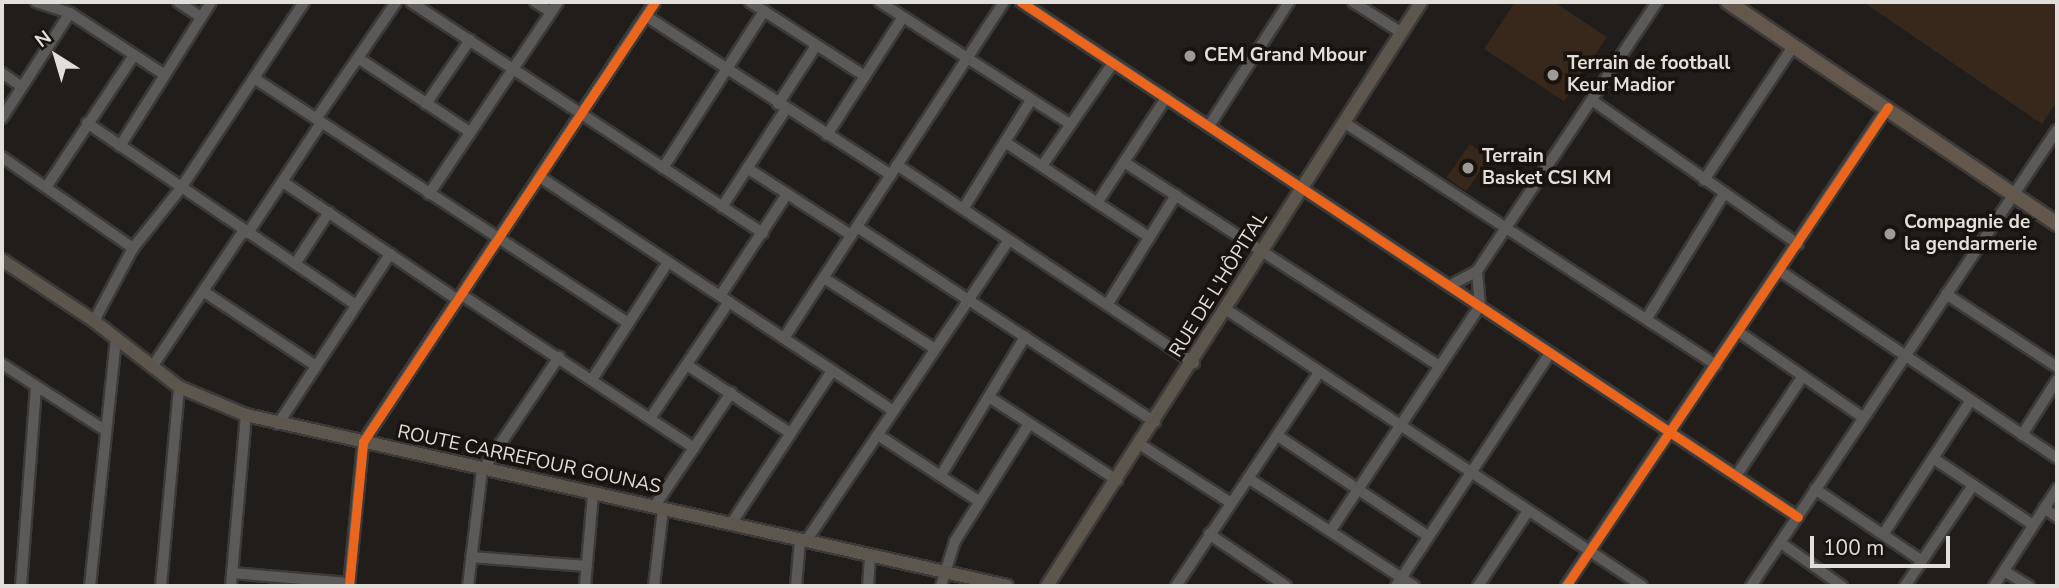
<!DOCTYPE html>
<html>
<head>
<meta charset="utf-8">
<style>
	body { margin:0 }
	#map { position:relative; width:2059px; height:588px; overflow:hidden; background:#201d1a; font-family:"Nunito Sans",sans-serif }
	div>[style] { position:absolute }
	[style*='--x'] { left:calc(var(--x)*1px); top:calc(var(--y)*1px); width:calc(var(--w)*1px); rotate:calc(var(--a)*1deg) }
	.green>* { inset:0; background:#38281b; transform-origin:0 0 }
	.roads { filter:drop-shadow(2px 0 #3c3a38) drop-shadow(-2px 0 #3c3a38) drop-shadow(0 2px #3c3a38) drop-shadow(0 -2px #3c3a38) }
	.minor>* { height:10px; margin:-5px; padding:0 5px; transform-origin:5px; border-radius:5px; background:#5c5a58 }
	.major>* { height:12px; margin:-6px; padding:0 6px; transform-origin:6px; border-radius:6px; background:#5d564d }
	.highway>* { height:14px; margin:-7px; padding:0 7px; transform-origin:7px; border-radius:7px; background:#64584c }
	.cycleway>* { height:9px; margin:-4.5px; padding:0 4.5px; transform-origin:4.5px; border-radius:4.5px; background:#eb651d }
	.dots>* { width:19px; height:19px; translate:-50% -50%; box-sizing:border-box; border:4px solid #19130e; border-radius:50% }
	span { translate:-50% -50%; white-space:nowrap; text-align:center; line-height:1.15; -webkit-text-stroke:7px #19130e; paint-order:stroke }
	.poi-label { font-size:19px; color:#e2deda; font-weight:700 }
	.left { translate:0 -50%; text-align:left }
	.street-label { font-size:19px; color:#e2deda }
	.frame { position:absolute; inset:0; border:4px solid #e2deda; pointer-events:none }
	.north { position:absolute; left:21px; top:21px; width:70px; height:70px; -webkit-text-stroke:5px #19130e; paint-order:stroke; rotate:323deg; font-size:19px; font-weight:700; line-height:28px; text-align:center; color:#e2deda }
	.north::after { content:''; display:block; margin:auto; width:24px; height:32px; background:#e2deda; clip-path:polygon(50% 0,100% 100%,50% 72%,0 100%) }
	.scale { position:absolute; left:1810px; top:536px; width:140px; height:32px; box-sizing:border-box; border:4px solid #e2deda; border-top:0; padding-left:9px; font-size:21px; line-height:24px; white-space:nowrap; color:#e2deda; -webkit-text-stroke:5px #19130e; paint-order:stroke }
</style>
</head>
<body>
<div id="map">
	<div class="green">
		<i style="clip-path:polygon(1515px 2px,1554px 2px,1607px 37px,1564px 101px,1484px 49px)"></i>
		<i style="clip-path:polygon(1863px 2px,2057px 2px,2057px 101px,2042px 124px)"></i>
		<i style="left:1470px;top:144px;width:24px;height:41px;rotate:35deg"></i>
	</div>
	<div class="roads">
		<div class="minor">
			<i style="--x:36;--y:2;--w:36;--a:18"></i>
			<i style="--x:70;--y:13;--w:113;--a:33.1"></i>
			<i style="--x:178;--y:2;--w:27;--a:33"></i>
			<i style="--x:411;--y:2;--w:421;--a:33.3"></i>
			<i style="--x:535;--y:2;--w:19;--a:32"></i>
			<i style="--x:750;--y:2;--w:137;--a:32.8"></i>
			<i style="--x:880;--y:2;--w:226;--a:32.7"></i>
			<i style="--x:1021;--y:2;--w:932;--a:33.54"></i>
			<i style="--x:1353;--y:2;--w:58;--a:32.3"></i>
			<i style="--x:646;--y:16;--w:292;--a:33"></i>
			<i style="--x:358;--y:58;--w:134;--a:33.5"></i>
			<i style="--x:2;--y:73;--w:24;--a:35"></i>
			<i style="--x:254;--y:78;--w:447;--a:33.2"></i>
			<i style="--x:1593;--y:101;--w:250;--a:34.9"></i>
			<i style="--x:426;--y:104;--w:78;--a:-55.5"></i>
			<i style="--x:778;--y:104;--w:69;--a:-56.8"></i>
			<i style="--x:2;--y:118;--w:125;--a:-57.1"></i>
			<i style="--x:316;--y:119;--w:142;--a:-55.6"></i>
			<i style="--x:87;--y:123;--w:325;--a:34.1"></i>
			<i style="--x:1345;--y:123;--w:443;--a:33.1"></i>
			<i style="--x:1209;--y:126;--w:148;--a:-57.2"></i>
			<i style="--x:827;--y:135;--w:140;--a:-57.2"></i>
			<i style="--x:1005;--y:142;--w:173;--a:33.4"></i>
			<i style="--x:120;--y:146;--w:170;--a:-57.7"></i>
			<i style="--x:2;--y:157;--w:160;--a:34.8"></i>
			<i style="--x:1124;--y:162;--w:375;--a:32.9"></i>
			<i style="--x:897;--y:165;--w:357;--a:33.7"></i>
			<i style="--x:1042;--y:166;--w:125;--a:-55.4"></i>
			<i style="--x:663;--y:168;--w:187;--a:-57.2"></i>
			<i style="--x:747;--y:168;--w:124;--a:32.8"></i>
			<i style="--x:540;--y:177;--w:424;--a:33.5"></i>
			<i style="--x:1704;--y:180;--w:162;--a:-56.3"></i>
			<i style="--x:283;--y:182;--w:211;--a:34"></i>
			<i style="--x:47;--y:186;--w:157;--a:-56.4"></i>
			<i style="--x:429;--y:194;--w:231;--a:-56.1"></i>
			<i style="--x:1097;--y:203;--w:126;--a:-56.7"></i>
			<i style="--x:722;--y:207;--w:117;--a:-56.9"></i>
			<i style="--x:963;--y:209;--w:128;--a:-58"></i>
			<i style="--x:857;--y:227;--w:356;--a:33.2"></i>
			<i style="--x:248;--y:233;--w:132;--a:-56.4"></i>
			<i style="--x:295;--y:264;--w:62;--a:-56.8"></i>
			<i style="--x:1780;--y:271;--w:334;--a:34"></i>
			<i style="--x:824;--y:278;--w:132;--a:32.6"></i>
			<i style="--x:1449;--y:286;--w:32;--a:-28"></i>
			<i style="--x:1477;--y:271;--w:324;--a:-56.2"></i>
			<i style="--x:203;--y:291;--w:136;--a:33.6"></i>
			<i style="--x:1946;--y:294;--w:133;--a:33.3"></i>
			<i style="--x:462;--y:295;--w:278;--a:33.4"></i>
			<i style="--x:720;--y:296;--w:122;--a:-56.7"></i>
			<i style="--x:1107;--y:305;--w:130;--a:-57.9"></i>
			<i style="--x:1227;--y:310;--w:498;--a:33.6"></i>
			<i style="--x:1647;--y:318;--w:146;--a:-58.2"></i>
			<i style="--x:94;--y:321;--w:83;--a:-61.9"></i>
			<i style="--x:133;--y:248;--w:77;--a:-51.3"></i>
			<i style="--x:181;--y:188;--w:223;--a:-56.5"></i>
			<i style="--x:1739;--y:332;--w:150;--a:34.6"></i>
			<i style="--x:784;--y:338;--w:402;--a:-56.8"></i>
			<i style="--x:2;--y:364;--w:122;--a:32.7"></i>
			<i style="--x:687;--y:365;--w:123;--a:33.4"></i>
			<i style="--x:152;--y:367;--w:165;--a:-56.1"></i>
			<i style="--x:593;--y:378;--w:138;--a:-57.1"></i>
			<i style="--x:989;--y:397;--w:153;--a:33"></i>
			<i style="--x:651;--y:417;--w:139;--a:-55.9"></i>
			<i style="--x:278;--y:424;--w:204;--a:-56.6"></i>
			<i style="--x:878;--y:435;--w:118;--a:33.3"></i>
			<i style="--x:2022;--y:435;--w:65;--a:-57.5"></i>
			<i style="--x:1278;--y:436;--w:180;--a:33.7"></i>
			<i style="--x:1141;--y:445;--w:107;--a:32.8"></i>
			<i style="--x:1933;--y:458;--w:120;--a:33.8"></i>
			<i style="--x:941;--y:475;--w:162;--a:-58.7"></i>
			<i style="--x:1736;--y:476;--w:120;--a:-56.2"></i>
			<i style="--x:1248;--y:478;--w:198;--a:33"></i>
			<i style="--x:1815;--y:489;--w:129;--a:33.9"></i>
			<i style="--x:654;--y:507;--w:138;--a:-56"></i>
			<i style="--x:2044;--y:508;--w:16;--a:35"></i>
			<i style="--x:731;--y:524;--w:183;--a:-56.6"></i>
			<i style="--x:1331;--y:530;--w:269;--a:-56.4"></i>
			<i style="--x:1480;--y:306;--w:35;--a:-95"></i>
			<i style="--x:1884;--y:533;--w:159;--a:-56.8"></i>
			<i style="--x:1209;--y:534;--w:93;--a:34"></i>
			<i style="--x:806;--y:541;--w:363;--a:-56"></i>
			<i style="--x:1781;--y:543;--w:75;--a:35.2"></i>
			<i style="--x:471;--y:557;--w:116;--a:4.4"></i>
			<i style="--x:2004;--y:571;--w:29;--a:31"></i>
			<i style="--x:232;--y:573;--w:117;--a:4.9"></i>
			<i style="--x:21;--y:586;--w:200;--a:-85.7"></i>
			<i style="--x:90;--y:586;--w:248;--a:-84"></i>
			<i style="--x:161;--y:586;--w:200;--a:-84.8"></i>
			<i style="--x:231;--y:586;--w:172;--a:-85"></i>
			<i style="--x:349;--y:586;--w:145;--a:-84.4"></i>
			<i style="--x:363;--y:442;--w:528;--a:-56.43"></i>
			<i style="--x:468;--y:586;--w:116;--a:-83.1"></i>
			<i style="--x:482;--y:471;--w:138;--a:-56"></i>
			<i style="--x:585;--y:586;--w:92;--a:-85"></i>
			<i style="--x:654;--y:586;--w:78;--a:-83.3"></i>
			<i style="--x:796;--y:586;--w:46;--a:-85"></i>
			<i style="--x:868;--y:586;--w:31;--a:-86"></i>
			<i style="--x:941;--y:586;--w:47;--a:-72.7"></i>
			<i style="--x:955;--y:541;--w:138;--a:-57.7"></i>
			<i style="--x:1176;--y:586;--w:257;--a:-56.2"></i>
			<i style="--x:1396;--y:586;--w:279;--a:-56.5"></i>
			<i style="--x:1478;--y:586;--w:90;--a:-56.3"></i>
			<i style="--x:1566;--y:586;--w:577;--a:-56.09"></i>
			<i style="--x:1751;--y:586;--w:549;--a:-56.14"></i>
			<i style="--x:1905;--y:586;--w:122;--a:-56"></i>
			<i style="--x:1994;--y:586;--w:116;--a:-57"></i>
		</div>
		<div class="major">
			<i style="--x:2;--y:260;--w:110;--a:33.5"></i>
			<i style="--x:94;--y:321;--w:108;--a:37.8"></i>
			<i style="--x:179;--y:387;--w:73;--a:22.7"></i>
			<i style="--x:246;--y:415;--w:780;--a:12.66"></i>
			<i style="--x:1047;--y:586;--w:693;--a:-57.36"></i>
		</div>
		<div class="highway">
			<i style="--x:1728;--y:2;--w:397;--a:34"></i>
		</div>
	</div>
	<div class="cycleway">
		<i style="--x:1021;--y:2;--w:932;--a:33.54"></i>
		<i style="--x:349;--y:586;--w:145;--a:-84.4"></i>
		<i style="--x:363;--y:442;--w:528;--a:-56.43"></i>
		<i style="--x:1566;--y:586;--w:577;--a:-56.09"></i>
	</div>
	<div class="dots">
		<i style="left:1190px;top:56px;background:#9e9a97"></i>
		<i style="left:1553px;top:75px;background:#9e9a97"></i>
		<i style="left:1468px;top:168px;background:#9e9a97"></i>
		<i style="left:1890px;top:234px;background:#9e9a97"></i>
	</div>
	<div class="poi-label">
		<span class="left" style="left:1204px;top:56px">CEM Grand Mbour</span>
		<span class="left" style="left:1567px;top:75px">Terrain de football<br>Keur Madior</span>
		<span class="left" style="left:1482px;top:168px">Terrain<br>Basket CSI KM</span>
		<span class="left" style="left:1904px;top:234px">Compagnie de<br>la gendarmerie</span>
	</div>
	<div class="street-label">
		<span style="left:1219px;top:285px;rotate:-58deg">RUE DE L'HÔPITAL</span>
		<span style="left:529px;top:460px;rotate:12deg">ROUTE CARREFOUR GOUNAS</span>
	</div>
	<div class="frame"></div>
	<div class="north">N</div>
	<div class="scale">100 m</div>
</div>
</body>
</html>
